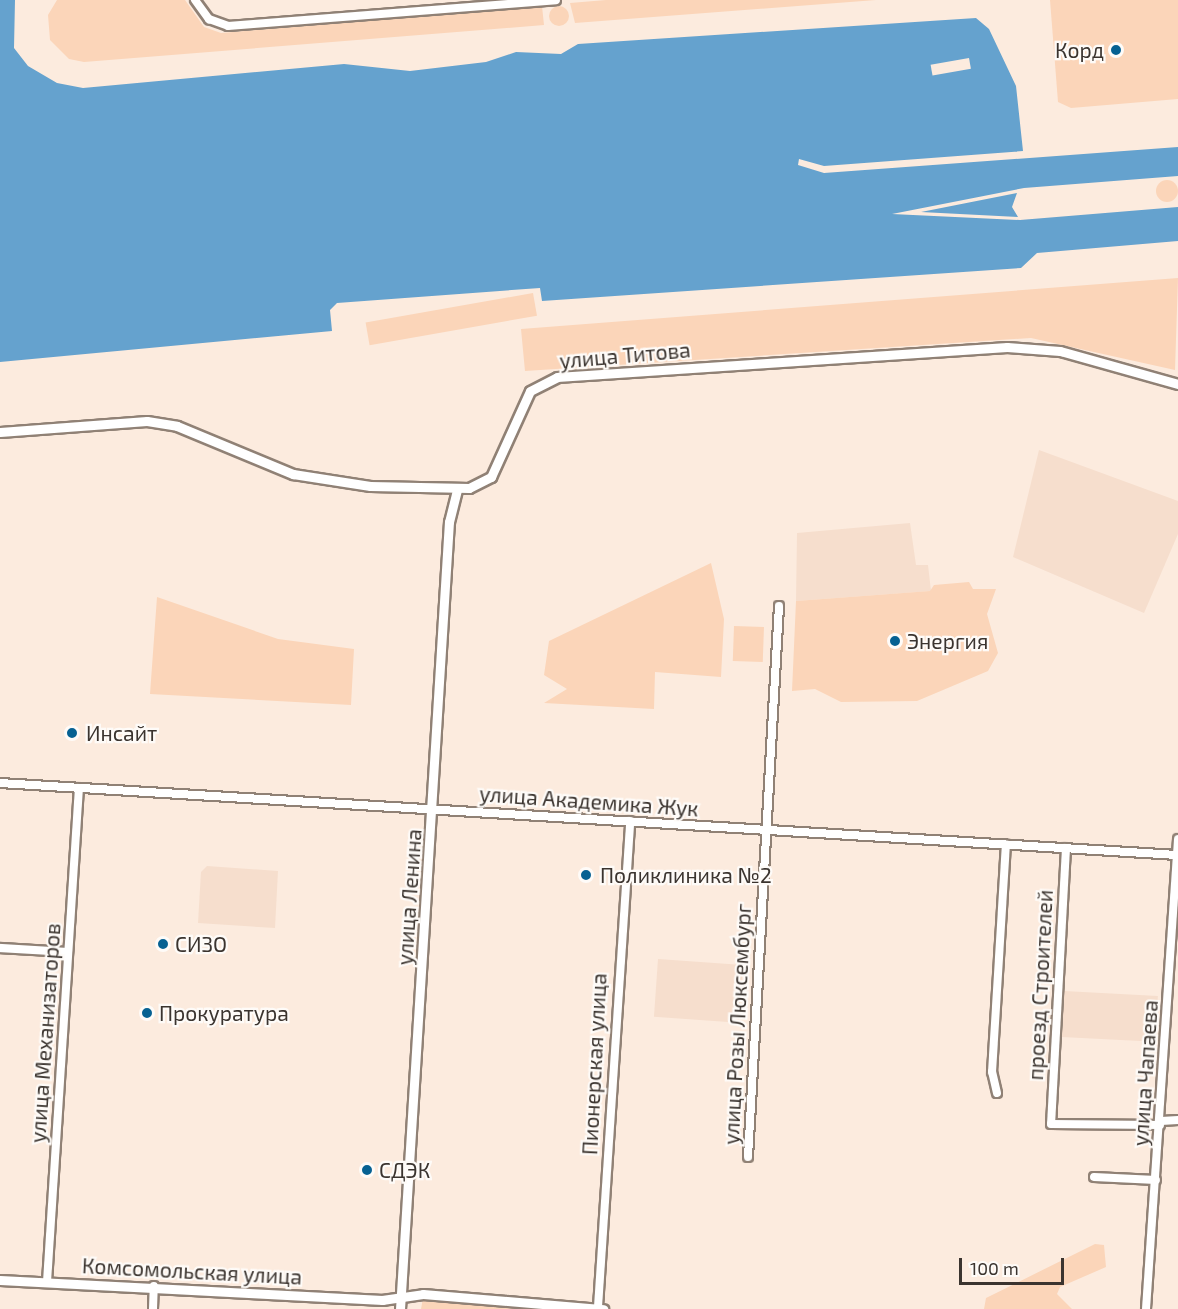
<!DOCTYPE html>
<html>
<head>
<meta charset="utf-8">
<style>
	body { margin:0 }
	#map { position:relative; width:1178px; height:1309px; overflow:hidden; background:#fcebde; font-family:"Exo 2",sans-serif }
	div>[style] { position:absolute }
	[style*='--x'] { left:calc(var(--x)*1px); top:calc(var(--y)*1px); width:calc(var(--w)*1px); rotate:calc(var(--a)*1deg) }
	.built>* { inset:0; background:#f6decd; transform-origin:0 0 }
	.green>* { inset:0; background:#fbd5b9; transform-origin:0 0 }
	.round { border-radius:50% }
	.water>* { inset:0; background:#65a2ce }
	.pier>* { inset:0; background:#fcebde; transform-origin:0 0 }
	.roads { filter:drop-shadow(2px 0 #908175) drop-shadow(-2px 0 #908175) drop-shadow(0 2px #908175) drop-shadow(0 -2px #908175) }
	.minor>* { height:8px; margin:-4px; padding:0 4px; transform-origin:4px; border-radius:4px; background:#fff }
	.major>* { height:9px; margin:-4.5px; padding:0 4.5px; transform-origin:4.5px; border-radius:4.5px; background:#fff }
	.dots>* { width:16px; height:16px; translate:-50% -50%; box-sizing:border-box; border:3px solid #fefbf8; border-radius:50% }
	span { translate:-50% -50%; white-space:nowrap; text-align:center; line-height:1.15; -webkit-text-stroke:4.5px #fefbf8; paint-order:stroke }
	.poi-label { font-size:21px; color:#3b342f }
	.right { translate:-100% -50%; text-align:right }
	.left { translate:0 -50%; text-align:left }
	.street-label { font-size:21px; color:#3b342f }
	.scale { position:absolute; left:959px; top:1258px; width:105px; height:27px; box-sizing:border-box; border:3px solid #3b342f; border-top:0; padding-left:8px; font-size:18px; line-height:21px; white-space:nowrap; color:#3b342f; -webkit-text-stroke:4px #fefbf8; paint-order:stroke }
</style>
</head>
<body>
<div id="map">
	<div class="built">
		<i style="clip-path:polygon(1039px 450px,1178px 501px,1178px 534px,1144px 613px,1013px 557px)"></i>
		<i style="clip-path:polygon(910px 523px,916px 565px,928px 565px,931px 591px,796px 601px,797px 533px)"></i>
		<i style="clip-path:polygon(207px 866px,278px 871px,275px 928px,198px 923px,201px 872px)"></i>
		<i style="left:658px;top:959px;width:85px;height:58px;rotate:4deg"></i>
		<i style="left:1064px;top:991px;width:94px;height:46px;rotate:3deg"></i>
	</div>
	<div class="green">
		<i style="clip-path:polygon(57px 0,185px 0,204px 27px,221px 33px,542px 6px,544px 25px,84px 62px,69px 59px,50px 40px,48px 15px)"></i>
		<i style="clip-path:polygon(606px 0,876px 0,575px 23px,570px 3px)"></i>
		<i style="clip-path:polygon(1050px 0,1178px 0,1178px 99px,1071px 108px,1058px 102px)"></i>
		<i class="round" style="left:549px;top:6px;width:20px;height:20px"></i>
		<i class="round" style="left:1156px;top:180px;width:22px;height:22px"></i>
		<i style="clip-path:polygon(1178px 278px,1175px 370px,1031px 338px,525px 371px,521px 329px)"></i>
		<i style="left:533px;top:293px;width:23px;height:170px;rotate:80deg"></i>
		<i style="clip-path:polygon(711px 563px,724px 619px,721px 677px,655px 672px,654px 709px,544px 703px,567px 689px,544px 675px,549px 641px)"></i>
		<i style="clip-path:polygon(969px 582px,973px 589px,996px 589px,987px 614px,998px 653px,988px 671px,917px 701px,841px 702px,815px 689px,792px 691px,796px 601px,930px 591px,934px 585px)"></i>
		<i style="clip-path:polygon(157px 597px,278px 639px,354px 649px,351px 705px,150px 694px)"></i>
		<i style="left:734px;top:626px;width:30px;height:35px;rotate:2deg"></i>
		<i style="clip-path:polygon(1095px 1244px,1104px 1245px,1106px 1267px,1060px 1287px,1057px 1294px,1072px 1309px,984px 1309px,986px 1298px)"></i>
		<i style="clip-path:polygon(423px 1298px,574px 1309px,421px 1309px)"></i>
	</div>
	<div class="water">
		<i style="clip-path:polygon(0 0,15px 0,14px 48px,28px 66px,57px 83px,83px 88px,344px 64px,410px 71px,486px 62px,516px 52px,561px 54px,578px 44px,976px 18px,989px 29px,1016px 86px,1023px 151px,824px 166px,799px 159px,798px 165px,824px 173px,1178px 147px,1178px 176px,1024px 188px,892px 214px,1020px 220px,1178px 207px,1178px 241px,1037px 253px,1021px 268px,542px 301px,540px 288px,337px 303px,330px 310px,332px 331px,0 362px)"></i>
		<i style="clip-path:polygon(1017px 193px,1012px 207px,1018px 217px,921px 212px)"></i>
	</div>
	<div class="pier">
		<i style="left:969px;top:58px;width:11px;height:39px;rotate:80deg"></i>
	</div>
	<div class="roads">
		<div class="minor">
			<i style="--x:195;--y:0;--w:24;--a:54"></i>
			<i style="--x:209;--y:19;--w:20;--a:20"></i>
			<i style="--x:228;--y:26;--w:329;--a:-4.5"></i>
			<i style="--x:0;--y:783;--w:1179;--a:3.5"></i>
			<i style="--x:1066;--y:848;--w:276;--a:93.1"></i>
			<i style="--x:1051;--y:1124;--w:109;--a:0.5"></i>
			<i style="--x:0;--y:948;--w:68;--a:3.4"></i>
			<i style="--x:997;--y:1093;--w:22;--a:-103"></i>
			<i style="--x:992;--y:1072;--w:228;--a:-86.5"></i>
			<i style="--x:1161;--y:1121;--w:17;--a:-3"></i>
			<i style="--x:748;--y:1157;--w:552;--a:-86.78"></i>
			<i style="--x:1094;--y:1177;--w:62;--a:2.8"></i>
			<i style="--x:47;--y:1282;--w:495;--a:-86.3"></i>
			<i style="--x:598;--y:1307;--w:487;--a:-86.2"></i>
			<i style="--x:153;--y:1309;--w:23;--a:-88"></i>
			<i style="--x:1146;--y:1309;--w:471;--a:-86.1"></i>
		</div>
		<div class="major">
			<i style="--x:0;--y:432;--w:147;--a:-4.3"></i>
			<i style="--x:147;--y:421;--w:30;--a:9"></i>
			<i style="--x:177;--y:426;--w:126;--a:22.5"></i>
			<i style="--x:293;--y:474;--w:78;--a:8.9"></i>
			<i style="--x:370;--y:486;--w:99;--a:1.2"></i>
			<i style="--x:469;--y:488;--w:25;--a:-27"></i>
			<i style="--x:491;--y:477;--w:94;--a:-65.6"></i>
			<i style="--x:530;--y:391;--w:30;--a:-27"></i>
			<i style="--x:557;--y:377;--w:451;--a:-3.8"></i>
			<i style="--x:1007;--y:347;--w:53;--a:4.3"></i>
			<i style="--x:1060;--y:351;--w:123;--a:15.6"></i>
			<i style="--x:0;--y:1280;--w:383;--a:3"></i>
			<i style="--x:382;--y:1300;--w:41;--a:-8.3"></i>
			<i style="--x:423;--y:1294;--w:181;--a:4.8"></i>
			<i style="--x:400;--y:1309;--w:789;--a:-86.44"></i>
			<i style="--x:449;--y:522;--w:34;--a:-76"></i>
		</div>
	</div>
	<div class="dots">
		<i style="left:1116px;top:50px;background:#066192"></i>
		<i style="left:895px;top:641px;background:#066192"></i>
		<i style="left:72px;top:733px;background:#066192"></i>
		<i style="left:586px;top:875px;background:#066192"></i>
		<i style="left:163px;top:944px;background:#066192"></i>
		<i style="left:147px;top:1013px;background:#066192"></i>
		<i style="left:367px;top:1170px;background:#066192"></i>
	</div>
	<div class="poi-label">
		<span class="right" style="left:1104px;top:50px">Корд</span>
		<span class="left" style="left:907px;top:641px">Энергия</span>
		<span class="left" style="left:86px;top:733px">Инсайт</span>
		<span class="left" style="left:600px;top:875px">Поликлиника №2</span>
		<span class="left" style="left:175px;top:944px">СИЗО</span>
		<span class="left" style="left:159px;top:1013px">Прокуратура</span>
		<span class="left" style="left:379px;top:1170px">СДЭК</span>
	</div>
	<div class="street-label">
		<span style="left:625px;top:355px;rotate:-5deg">улица Титова</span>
		<span style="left:589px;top:801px;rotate:4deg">улица Академика Жук</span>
		<span style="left:409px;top:897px;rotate:-86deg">улица Ленина</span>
		<span style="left:1040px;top:985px;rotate:-87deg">проезд Строителей</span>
		<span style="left:737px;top:1024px;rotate:-87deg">улица Розы Люксембург</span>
		<span style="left:45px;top:1033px;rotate:-86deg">улица Механизаторов</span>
		<span style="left:594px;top:1064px;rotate:-87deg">Пионерская улица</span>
		<span style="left:1145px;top:1073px;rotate:-86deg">улица Чапаева</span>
		<span style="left:192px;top:1271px;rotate:3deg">Комсомольская улица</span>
	</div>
	<div class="scale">100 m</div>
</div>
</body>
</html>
